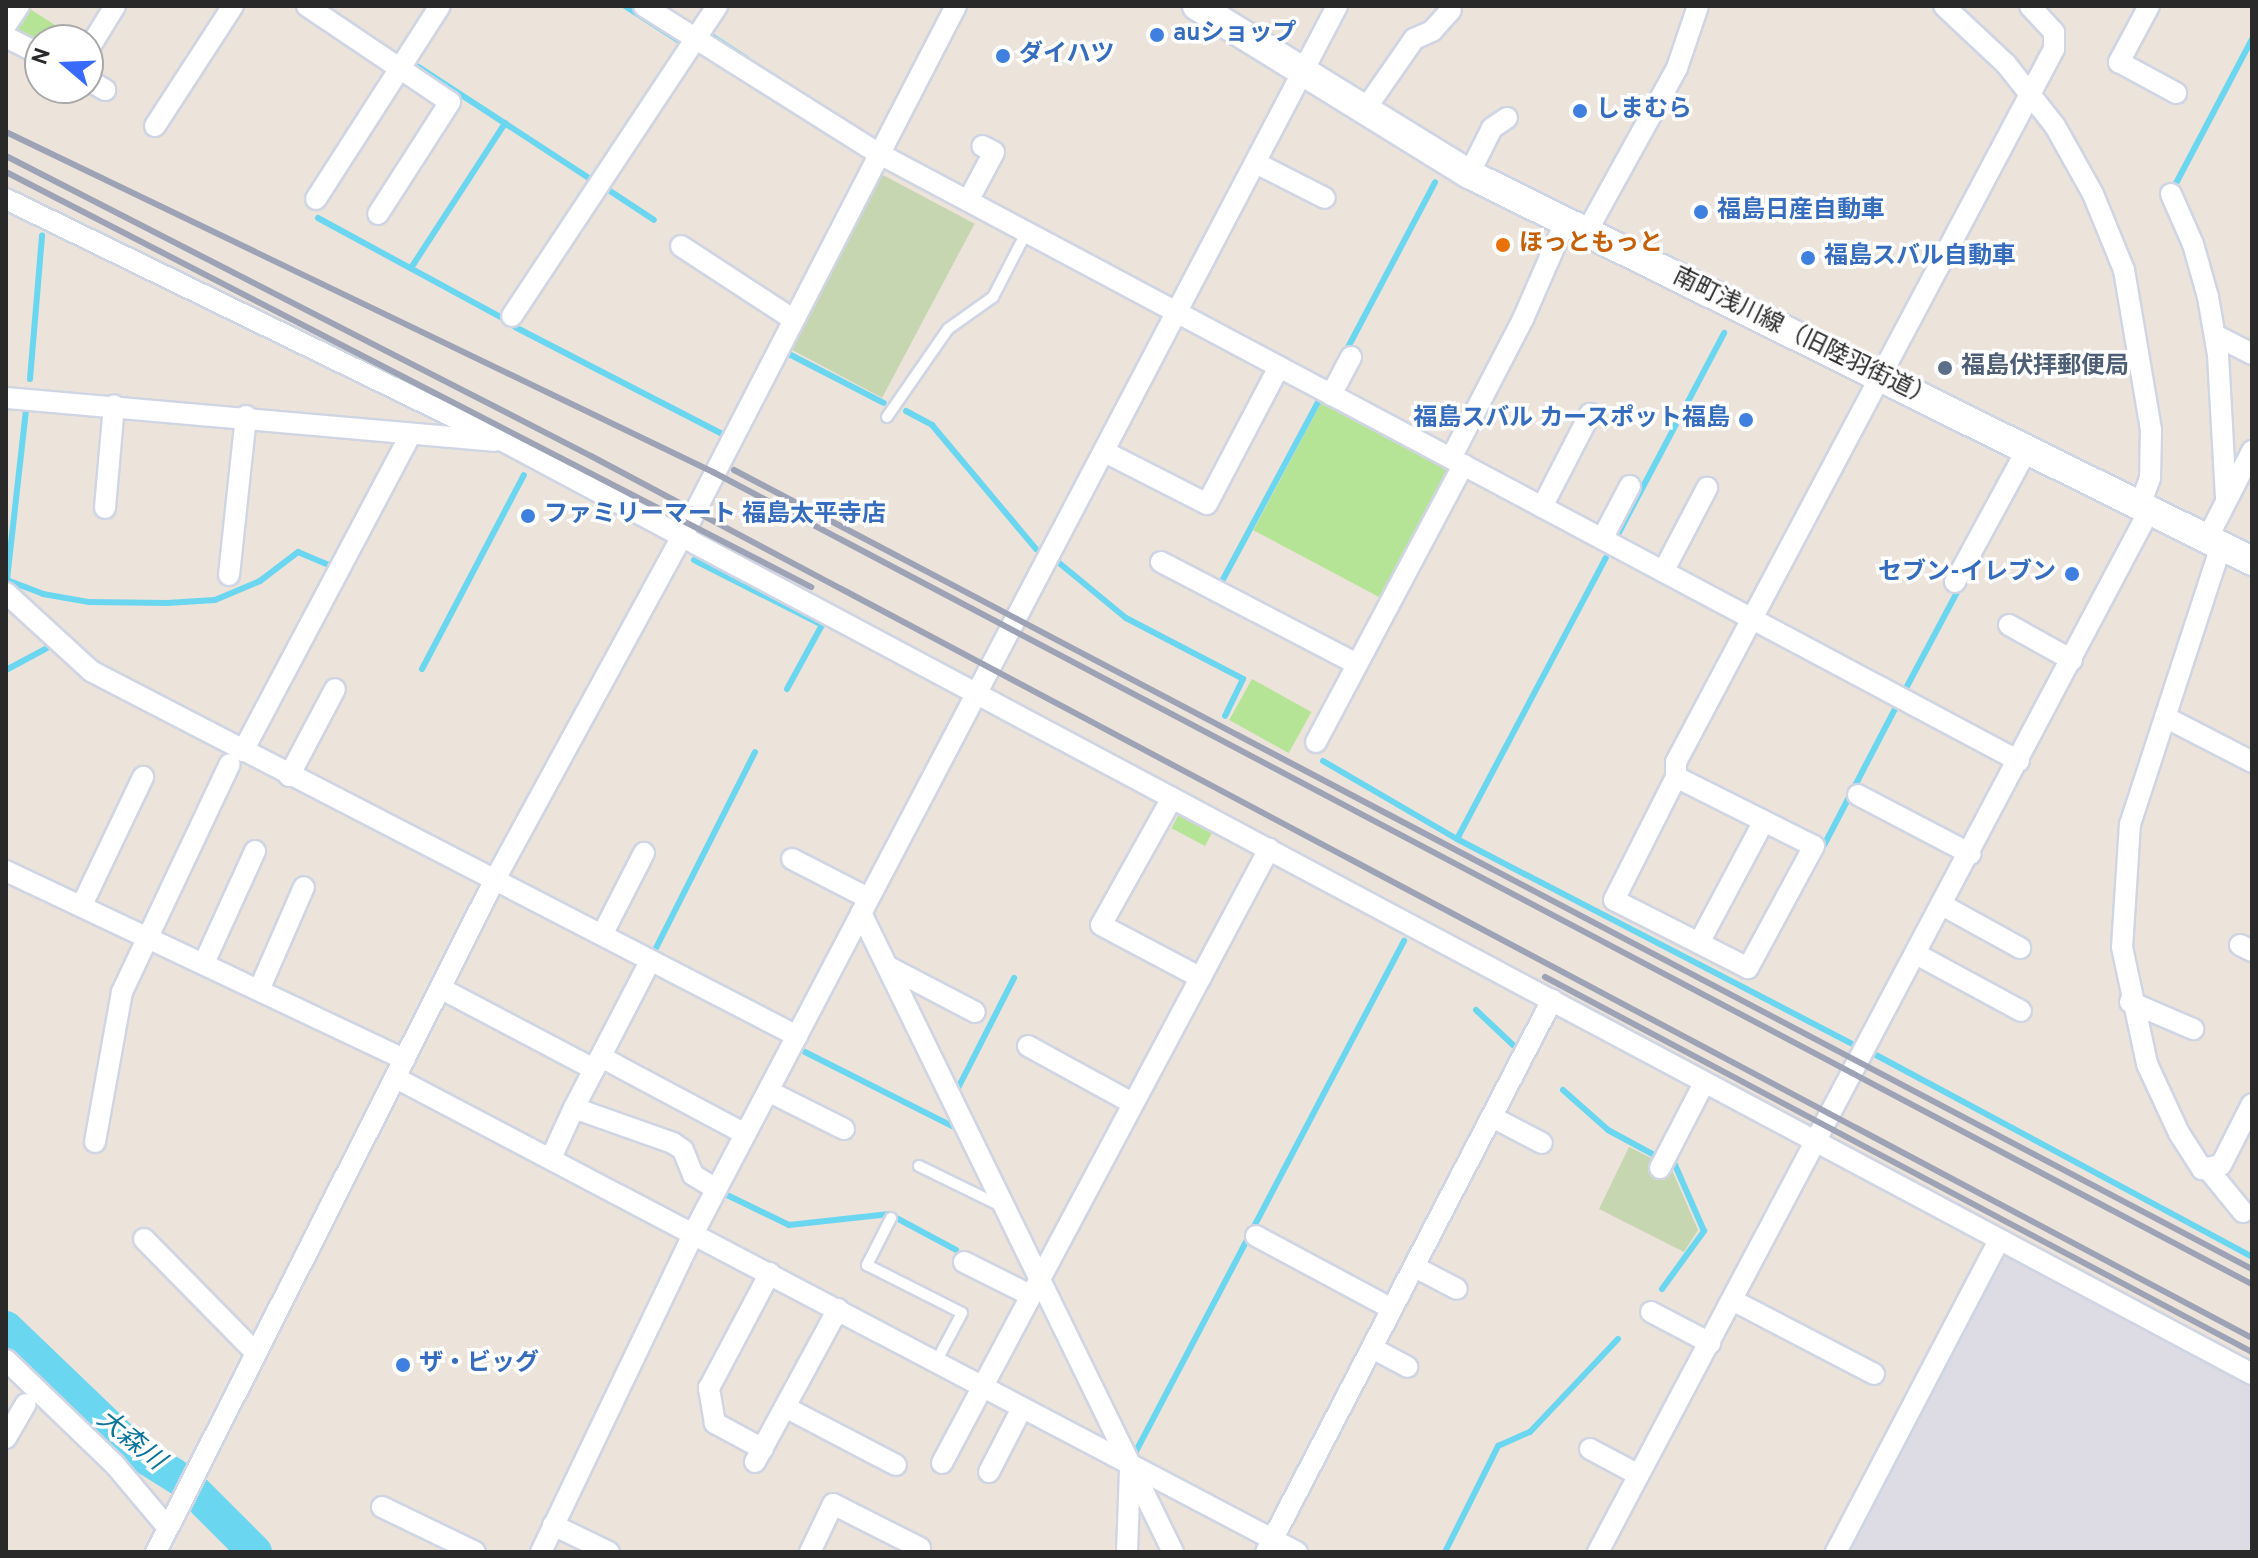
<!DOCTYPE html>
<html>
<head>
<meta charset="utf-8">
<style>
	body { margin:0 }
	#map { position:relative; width:2258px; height:1558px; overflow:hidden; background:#ece3db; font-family:Overpass,"Noto Sans JP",sans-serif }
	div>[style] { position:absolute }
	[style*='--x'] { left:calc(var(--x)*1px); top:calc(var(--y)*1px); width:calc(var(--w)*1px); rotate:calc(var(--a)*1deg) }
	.industrial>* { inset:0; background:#dddbe4 }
	.green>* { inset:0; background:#b6e496; transform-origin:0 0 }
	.cemetery>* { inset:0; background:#c6d6b1; transform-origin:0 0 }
	.stream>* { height:6px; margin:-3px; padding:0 3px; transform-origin:3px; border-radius:3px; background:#6bd6f0 }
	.river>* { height:34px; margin:-17px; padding:0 17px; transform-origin:17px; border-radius:17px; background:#6bd6f0 }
	.roads { filter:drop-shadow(2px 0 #d0d5e3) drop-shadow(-2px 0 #d0d5e3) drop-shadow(0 2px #d0d5e3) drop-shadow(0 -2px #d0d5e3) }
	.lane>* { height:10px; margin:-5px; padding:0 5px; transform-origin:5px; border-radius:5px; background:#fff }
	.street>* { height:20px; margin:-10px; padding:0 10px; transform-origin:10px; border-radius:10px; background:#fff }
	.secondary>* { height:28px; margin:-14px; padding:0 14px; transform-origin:14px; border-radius:14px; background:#fff }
	.rail>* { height:6px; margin:-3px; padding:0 3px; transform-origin:3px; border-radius:3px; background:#9da2b4 }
	.dots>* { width:22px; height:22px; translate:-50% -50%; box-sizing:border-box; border:4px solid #fff; border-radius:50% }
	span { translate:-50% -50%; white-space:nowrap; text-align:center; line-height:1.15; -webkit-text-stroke:7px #fff; paint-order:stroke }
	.shop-label { font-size:24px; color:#366cbe; font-weight:700 }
	.left { translate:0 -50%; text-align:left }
	.right { translate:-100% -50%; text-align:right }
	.food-label { font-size:24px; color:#c56008; font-weight:700 }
	.street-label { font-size:24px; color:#292929 }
	.service-label { font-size:24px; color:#4e5e75; font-weight:700 }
	.water-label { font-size:26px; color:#0b749b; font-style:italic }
	.frame { position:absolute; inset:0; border:8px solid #292929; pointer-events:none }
	.north { position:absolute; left:24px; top:24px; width:80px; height:80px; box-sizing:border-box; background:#fff; border:2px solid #a9a9a9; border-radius:50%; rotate:289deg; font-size:22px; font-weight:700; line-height:32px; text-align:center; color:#292929 }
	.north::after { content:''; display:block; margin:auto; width:28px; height:36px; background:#376afd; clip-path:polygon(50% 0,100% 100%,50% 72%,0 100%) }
</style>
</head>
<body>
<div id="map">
	<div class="industrial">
		<i style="clip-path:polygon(2013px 1256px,2252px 1383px,2252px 1552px,1843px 1552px,1996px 1261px)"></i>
	</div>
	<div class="green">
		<i style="clip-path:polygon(27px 7px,78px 40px,40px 40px,40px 48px,19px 38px,17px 25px)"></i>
		<i style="left:1321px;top:403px;width:148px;height:144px;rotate:28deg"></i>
		<i style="left:1252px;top:679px;width:68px;height:47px;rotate:29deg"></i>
		<i style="left:1179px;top:814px;width:38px;height:16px;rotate:28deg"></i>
	</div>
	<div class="cemetery">
		<i style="left:881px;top:174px;width:106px;height:197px;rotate:28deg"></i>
		<i style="clip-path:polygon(1629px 1147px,1671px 1168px,1698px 1230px,1684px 1252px,1599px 1209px)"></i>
	</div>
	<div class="stream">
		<i style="--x:625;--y:6;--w:74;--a:32.8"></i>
		<i style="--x:710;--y:35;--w:44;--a:33"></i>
		<i style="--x:414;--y:64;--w:216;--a:33.1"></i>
		<i style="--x:607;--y:189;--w:56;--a:33.4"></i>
		<i style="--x:2173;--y:189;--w:170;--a:-62.2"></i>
		<i style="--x:318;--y:218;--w:209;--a:28.5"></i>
		<i style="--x:411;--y:268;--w:173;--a:-57"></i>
		<i style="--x:515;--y:327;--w:235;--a:27.3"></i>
		<i style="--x:787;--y:348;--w:4;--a:117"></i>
		<i style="--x:785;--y:352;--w:111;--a:27.3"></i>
		<i style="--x:1345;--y:353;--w:193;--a:-62.2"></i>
		<i style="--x:30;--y:379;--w:144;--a:-85.2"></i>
		<i style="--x:26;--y:410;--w:171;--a:96.4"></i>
		<i style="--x:7;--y:580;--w:37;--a:44"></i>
		<i style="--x:906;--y:411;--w:30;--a:28"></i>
		<i style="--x:932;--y:425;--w:162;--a:50"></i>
		<i style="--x:1616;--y:538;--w:232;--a:-62.2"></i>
		<i style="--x:694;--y:560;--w:144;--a:26.9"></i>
		<i style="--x:822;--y:625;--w:73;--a:118.7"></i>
		<i style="--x:1058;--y:562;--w:88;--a:39.5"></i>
		<i style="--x:1126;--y:618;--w:132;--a:27.5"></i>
		<i style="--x:1243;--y:679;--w:41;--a:115.9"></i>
		<i style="--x:7;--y:580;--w:39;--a:21"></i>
		<i style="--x:43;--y:594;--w:47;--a:9.9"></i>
		<i style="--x:89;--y:602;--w:78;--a:0.7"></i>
		<i style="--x:167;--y:603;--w:48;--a:-3.6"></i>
		<i style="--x:215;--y:600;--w:49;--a:-22.9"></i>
		<i style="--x:260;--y:581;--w:48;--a:-37.3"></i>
		<i style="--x:298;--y:552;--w:36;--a:23"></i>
		<i style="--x:1220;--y:585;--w:208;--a:-61.8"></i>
		<i style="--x:422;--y:669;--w:219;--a:-62.3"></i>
		<i style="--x:6;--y:670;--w:47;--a:-28.2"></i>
		<i style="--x:1904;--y:692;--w:121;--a:-62"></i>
		<i style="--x:1323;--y:761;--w:155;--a:30.2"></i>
		<i style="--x:1457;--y:839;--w:445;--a:27.4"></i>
		<i style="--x:1457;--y:839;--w:318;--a:-62.1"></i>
		<i style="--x:1821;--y:851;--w:160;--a:-62.5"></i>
		<i style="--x:654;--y:952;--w:224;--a:-63.2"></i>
		<i style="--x:1476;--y:1010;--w:51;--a:43.4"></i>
		<i style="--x:805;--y:1052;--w:171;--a:26.7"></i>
		<i style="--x:1876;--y:1055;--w:427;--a:28.2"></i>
		<i style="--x:1563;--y:1090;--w:60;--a:41.6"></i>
		<i style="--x:1608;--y:1130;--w:55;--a:28.4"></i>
		<i style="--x:956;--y:1092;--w:128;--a:-63"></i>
		<i style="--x:727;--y:1195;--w:69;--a:25.8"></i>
		<i style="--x:789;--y:1225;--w:101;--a:-6.3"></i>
		<i style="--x:889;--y:1214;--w:76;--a:28.2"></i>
		<i style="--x:1662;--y:1289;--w:72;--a:-54.1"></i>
		<i style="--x:1704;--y:1231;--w:72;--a:-113.7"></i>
		<i style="--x:1675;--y:1165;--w:8;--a:-157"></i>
		<i style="--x:1134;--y:1455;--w:581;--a:-62.29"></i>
		<i style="--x:1445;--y:1552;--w:119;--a:-63.4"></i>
		<i style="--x:1498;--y:1446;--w:35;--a:-24"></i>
		<i style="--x:1530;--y:1432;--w:128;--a:-46.6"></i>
	</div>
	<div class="river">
		<i style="--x:6;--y:1328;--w:173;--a:43.8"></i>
		<i style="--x:131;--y:1448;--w:64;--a:32.2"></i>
		<i style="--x:185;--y:1482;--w:99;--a:45"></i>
	</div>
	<div class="roads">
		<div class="lane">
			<i style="--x:887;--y:417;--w:107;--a:-55.3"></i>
			<i style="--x:948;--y:329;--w:55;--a:-35.4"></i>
			<i style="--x:993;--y:297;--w:72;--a:-62.7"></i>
			<i style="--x:919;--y:1166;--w:93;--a:26"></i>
			<i style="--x:891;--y:1218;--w:53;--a:117.1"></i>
			<i style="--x:867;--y:1265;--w:106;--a:26.8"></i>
			<i style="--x:962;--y:1313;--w:55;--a:118"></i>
		</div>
		<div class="street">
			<i style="--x:307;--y:6;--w:172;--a:33.9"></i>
			<i style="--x:450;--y:102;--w:133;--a:122.7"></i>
			<i style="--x:644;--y:6;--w:274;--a:32.2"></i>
			<i style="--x:876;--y:152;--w:1295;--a:28.05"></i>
			<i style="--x:1944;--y:6;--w:85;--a:43.1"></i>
			<i style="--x:2006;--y:64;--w:79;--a:51.7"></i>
			<i style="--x:2055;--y:126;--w:78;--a:60.8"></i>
			<i style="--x:2093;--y:194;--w:82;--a:67.8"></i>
			<i style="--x:2124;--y:270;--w:162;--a:80.4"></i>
			<i style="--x:2151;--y:430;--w:48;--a:91.2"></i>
			<i style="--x:2150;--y:478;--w:33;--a:110"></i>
			<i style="--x:2149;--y:6;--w:64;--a:118.2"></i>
			<i style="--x:2119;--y:62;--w:65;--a:28.5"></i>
			<i style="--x:6;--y:25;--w:23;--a:-56"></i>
			<i style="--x:6;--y:37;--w:38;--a:27"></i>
			<i style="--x:88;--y:50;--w:52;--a:-58.5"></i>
			<i style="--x:88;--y:80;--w:20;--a:30"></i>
			<i style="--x:1364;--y:111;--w:88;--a:-55.2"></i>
			<i style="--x:1414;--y:39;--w:20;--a:-24"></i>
			<i style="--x:1432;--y:31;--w:28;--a:-48"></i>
			<i style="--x:155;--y:126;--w:143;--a:-57"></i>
			<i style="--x:1256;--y:163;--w:77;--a:26.9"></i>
			<i style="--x:1469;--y:174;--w:51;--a:-63.4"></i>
			<i style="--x:1492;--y:128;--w:18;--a:-34"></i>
			<i style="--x:2171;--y:194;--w:55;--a:66.3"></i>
			<i style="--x:2193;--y:244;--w:55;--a:74.2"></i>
			<i style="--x:2208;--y:297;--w:59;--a:80.2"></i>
			<i style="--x:2218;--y:355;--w:142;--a:86.8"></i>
			<i style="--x:6;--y:199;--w:553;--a:25.96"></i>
			<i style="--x:503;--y:441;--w:1982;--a:28.08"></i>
			<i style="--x:316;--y:199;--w:229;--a:-57.3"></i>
			<i style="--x:968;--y:201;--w:55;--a:-62"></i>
			<i style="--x:994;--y:152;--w:13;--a:-153"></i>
			<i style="--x:1586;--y:233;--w:188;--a:-61.1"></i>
			<i style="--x:1677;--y:68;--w:65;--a:-71.3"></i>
			<i style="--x:681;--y:246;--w:131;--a:33.2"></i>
			<i style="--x:512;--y:316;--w:372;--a:-56.5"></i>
			<i style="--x:2215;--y:335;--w:42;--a:27.2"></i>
			<i style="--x:1331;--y:395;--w:43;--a:-62.2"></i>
			<i style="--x:6;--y:398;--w:491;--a:5"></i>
			<i style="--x:1105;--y:452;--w:114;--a:27"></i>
			<i style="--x:1207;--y:504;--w:155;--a:-62.3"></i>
			<i style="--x:1451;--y:458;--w:157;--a:-62.6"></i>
			<i style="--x:1523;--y:319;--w:105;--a:-66.4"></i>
			<i style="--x:1542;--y:507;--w:105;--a:-62.7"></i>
			<i style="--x:105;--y:508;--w:103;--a:-85"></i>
			<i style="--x:1602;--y:539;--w:60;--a:-62.2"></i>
			<i style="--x:2207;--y:539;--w:99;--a:-62.9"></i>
			<i style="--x:2221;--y:546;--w:293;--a:108.1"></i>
			<i style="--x:2130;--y:824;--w:123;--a:93.7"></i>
			<i style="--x:2122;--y:947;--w:120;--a:77.9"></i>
			<i style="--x:2147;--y:1064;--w:76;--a:65.1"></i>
			<i style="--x:2179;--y:1133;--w:43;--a:57.4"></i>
			<i style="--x:2202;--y:1169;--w:19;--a:-12"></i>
			<i style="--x:2221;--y:1165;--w:68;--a:-63.1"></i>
			<i style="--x:1161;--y:562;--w:221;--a:27.5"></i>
			<i style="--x:1664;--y:570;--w:93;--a:-62.3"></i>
			<i style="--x:229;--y:575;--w:160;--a:-83.9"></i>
			<i style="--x:1955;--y:582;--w:149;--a:-61.5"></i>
			<i style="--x:6;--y:593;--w:115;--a:42.5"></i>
			<i style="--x:91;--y:671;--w:795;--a:27.34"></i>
			<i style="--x:2009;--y:625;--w:72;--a:29.1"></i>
			<i style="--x:2165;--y:717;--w:98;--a:27.3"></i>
			<i style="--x:1316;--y:742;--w:314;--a:-62"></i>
			<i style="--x:243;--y:751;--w:359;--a:-62.1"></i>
			<i style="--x:289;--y:776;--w:98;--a:-62.1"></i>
			<i style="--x:1676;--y:777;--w:15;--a:-90"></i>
			<i style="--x:1676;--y:762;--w:807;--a:-62.07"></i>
			<i style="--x:2054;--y:49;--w:17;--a:-90"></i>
			<i style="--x:2054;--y:32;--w:35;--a:-133"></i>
			<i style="--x:1676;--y:777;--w:154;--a:26.6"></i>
			<i style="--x:1814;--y:846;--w:139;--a:118.4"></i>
			<i style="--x:1748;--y:968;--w:150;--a:-153.1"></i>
			<i style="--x:1614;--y:900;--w:138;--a:-63.2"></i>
			<i style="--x:1858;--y:795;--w:127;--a:27.6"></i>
			<i style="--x:1172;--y:798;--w:145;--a:119.2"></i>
			<i style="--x:1101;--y:925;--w:113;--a:27.9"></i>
			<i style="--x:792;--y:859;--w:85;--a:27.2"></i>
			<i style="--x:6;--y:871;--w:441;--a:25.3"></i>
			<i style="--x:82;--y:905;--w:142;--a:-64.5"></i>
			<i style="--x:1944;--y:906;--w:87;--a:28.9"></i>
			<i style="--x:861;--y:913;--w:711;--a:63.98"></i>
			<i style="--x:603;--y:933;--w:90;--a:-62.9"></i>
			<i style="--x:1699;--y:943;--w:138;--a:-62"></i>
			<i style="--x:2240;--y:945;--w:13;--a:27"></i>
			<i style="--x:1918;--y:955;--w:117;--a:28.5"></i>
			<i style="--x:204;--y:963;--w:123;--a:-65.5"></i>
			<i style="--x:887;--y:966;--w:99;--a:27.6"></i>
			<i style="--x:645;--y:971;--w:154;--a:117.4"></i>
			<i style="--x:574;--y:1108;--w:105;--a:19.5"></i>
			<i style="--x:673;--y:1143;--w:12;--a:35"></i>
			<i style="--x:683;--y:1150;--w:27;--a:68"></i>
			<i style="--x:693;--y:1175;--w:27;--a:31"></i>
			<i style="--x:442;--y:989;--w:172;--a:27.8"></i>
			<i style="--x:259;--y:990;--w:112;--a:-66.4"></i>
			<i style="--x:2130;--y:1002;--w:69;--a:23.2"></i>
			<i style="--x:1028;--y:1046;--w:119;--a:28.7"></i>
			<i style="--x:601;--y:1057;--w:163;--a:28.1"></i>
			<i style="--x:396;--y:1078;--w:1018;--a:27.75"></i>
			<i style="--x:768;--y:1091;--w:85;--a:26.6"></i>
			<i style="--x:1492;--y:1117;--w:56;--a:27.5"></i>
			<i style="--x:95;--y:1142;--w:152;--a:-79.8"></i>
			<i style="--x:122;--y:992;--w:252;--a:-64.7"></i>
			<i style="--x:551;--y:1158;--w:55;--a:-65.3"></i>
			<i style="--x:1660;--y:1168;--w:96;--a:-62.6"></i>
			<i style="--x:2207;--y:1168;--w:57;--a:50.7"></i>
			<i style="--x:1256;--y:1236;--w:154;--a:28.2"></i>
			<i style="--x:144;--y:1239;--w:160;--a:45.5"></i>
			<i style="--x:964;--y:1262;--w:72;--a:26.6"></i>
			<i style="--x:1415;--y:1267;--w:47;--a:27.6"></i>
			<i style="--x:1732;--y:1300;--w:160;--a:27.5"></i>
			<i style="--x:1651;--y:1312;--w:67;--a:27.7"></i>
			<i style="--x:1372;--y:1348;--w:40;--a:28"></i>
			<i style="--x:6;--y:1360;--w:151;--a:43.9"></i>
			<i style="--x:115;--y:1465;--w:82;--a:49.9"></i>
			<i style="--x:785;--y:1407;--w:125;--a:27.6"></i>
			<i style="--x:6;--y:1438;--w:39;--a:-60"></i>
			<i style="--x:763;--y:1449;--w:55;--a:-151.6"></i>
			<i style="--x:715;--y:1423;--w:36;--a:-100"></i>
			<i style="--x:709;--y:1388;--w:130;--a:-62.1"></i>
			<i style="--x:1590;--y:1449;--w:55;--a:28"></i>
			<i style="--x:755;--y:1462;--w:174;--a:-61.5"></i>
			<i style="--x:942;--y:1463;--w:696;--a:-61.96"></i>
			<i style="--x:989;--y:1472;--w:72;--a:-62.7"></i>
			<i style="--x:382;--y:1507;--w:103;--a:25.8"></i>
			<i style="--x:553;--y:1525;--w:62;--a:25.7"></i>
			<i style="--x:156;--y:1552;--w:749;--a:-63.26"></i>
			<i style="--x:493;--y:883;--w:394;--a:-61.4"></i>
			<i style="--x:682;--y:537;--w:598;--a:-62.71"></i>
			<i style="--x:541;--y:1552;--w:355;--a:-64.4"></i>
			<i style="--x:694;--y:1232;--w:1384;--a:-62.32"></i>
			<i style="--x:810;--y:1552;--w:53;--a:-64.4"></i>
			<i style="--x:833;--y:1504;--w:97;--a:26.8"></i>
			<i style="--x:920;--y:1548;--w:4;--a:104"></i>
			<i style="--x:1127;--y:1552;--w:83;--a:-87.9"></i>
			<i style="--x:1266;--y:1552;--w:622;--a:-62.61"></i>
			<i style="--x:1598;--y:1552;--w:1176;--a:-62.11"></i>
			<i style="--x:1836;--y:1552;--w:352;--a:-62.4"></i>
		</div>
		<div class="secondary">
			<i style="--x:1197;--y:6;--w:320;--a:31.7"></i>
			<i style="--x:1469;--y:174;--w:873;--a:26.3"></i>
		</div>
	</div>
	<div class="rail">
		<i style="--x:6;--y:132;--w:785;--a:25.68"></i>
		<i style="--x:713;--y:472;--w:1740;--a:27.82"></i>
		<i style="--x:6;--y:156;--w:657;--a:27.15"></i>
		<i style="--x:591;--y:456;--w:1881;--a:27.97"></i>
		<i style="--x:6;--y:172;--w:906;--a:27.27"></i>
		<i style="--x:734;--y:470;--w:1715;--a:27.76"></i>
		<i style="--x:1545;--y:977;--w:800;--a:27.94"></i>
	</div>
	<div class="dots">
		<i style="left:1157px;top:35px;background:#3f7fe0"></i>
		<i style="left:1003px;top:56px;background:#3f7fe0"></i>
		<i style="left:1580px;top:111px;background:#3f7fe0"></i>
		<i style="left:1701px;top:212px;background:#3f7fe0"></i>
		<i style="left:1503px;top:245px;background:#e8710a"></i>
		<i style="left:1808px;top:258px;background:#3f7fe0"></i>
		<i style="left:1945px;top:368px;background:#5c6f8a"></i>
		<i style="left:1746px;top:420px;background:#3f7fe0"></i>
		<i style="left:528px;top:516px;background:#3f7fe0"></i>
		<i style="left:2072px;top:574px;background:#3f7fe0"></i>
		<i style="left:403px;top:1365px;background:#3f7fe0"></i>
	</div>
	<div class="shop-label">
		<span class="left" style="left:1173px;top:35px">auショップ</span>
		<span class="left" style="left:1019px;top:56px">ダイハツ</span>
		<span class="left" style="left:1596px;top:111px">しまむら</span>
		<span class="left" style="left:1717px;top:212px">福島日産自動車</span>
		<span class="left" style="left:1824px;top:258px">福島スバル自動車</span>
		<span class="right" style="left:1730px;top:420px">福島スバル カースポット福島</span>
		<span class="left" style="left:544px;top:516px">ファミリーマート 福島太平寺店</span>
		<span class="right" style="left:2056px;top:574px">セブン-イレブン</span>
		<span class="left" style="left:419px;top:1365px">ザ・ビッグ</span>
	</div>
	<div class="food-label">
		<span class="left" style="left:1519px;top:245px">ほっともっと</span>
	</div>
	<div class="street-label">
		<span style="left:1803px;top:339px;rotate:26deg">南町浅川線（旧陸羽街道）</span>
	</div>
	<div class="service-label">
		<span class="left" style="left:1961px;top:368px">福島伏拝郵便局</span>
	</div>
	<div class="water-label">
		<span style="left:130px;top:1441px;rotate:39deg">大森川</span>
	</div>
	<div class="frame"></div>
	<div class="north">N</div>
</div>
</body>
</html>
